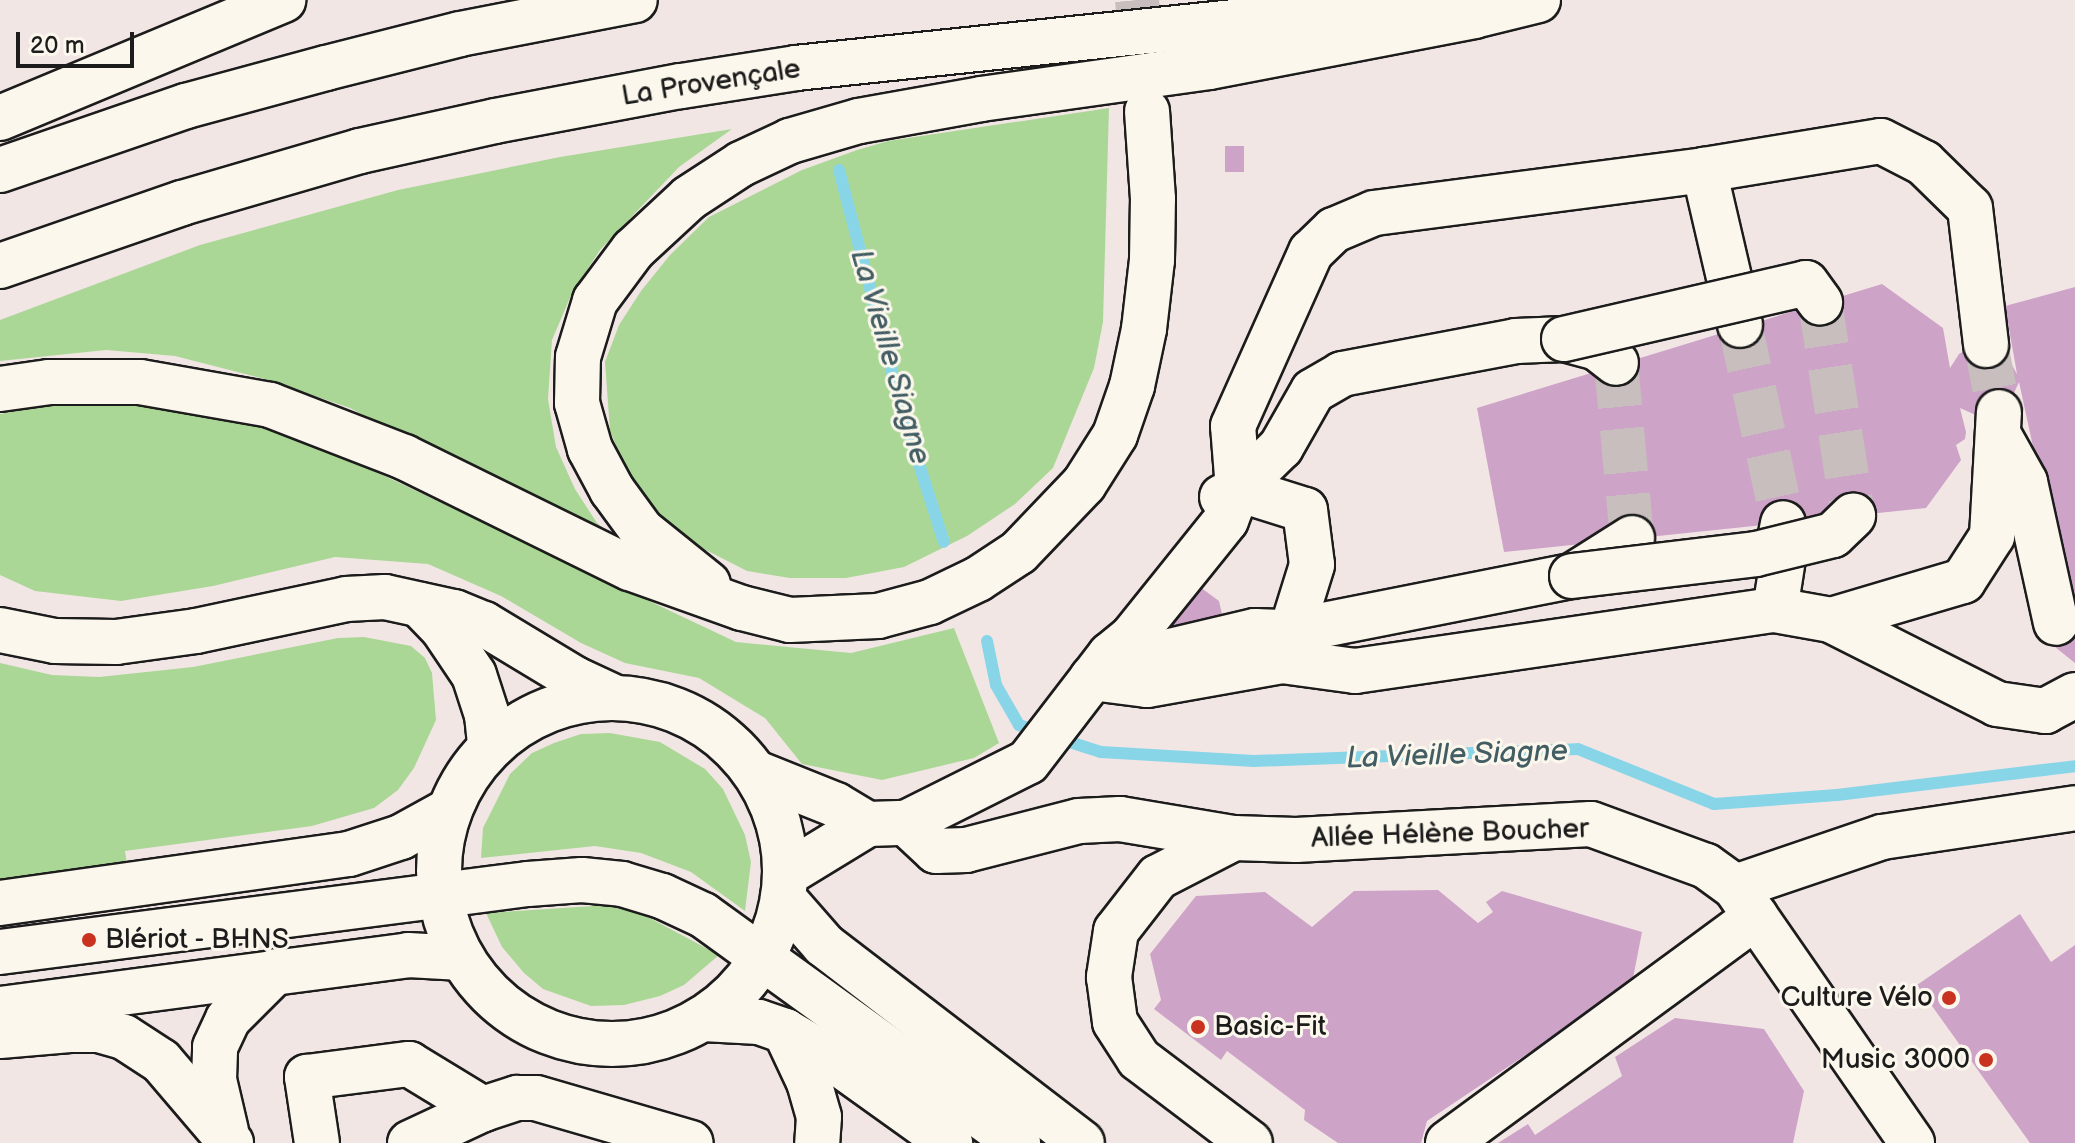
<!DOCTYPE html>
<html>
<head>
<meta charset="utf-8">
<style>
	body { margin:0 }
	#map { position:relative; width:2075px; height:1143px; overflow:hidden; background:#f2e6e5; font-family:"Balsamiq Sans",sans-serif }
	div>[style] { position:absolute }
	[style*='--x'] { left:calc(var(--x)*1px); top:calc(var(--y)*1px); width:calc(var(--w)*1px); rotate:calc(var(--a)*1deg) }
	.green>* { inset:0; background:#abd796 }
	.stream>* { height:12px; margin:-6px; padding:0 6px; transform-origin:6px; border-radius:6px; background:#89d5e8 }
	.building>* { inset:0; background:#cea3c8; transform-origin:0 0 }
	.minor-tunnel>* { height:44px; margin-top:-22px; transform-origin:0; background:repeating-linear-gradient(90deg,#c7bebd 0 44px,transparent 0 66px) }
	.highway-tunnel>* { height:44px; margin-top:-22px; transform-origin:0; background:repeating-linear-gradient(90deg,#c7bebd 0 44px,transparent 0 66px) }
	.roads { filter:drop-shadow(2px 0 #1c1c1c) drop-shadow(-2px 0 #1c1c1c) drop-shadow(0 2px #1c1c1c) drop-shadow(0 -2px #1c1c1c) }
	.minor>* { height:44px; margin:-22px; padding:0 22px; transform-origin:22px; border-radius:22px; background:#fbf7ec }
	.major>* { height:44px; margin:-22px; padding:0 22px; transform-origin:22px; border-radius:22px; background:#fbf7ec }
	.major>.ring { margin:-22px; padding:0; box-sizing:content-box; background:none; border:44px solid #fbf7ec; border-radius:50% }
	.highway>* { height:44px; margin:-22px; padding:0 22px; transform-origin:22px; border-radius:22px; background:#fbf7ec }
	.bridges { filter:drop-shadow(2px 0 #1c1c1c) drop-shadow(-2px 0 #1c1c1c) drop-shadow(0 2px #1c1c1c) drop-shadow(0 -2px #1c1c1c) }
	.minor-bridge>* { height:44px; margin:-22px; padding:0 22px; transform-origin:22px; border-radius:22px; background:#fbf7ec }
	.dots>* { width:22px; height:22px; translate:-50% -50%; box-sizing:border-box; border:4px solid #fbf7ec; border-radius:50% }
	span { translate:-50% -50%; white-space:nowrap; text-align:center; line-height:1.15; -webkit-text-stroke:6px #fbf7ec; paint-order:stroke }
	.street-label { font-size:28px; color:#1c1c1c }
	.poi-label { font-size:28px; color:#1c1c1c }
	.left { translate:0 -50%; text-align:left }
	.right { translate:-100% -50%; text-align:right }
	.water-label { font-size:30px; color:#425d63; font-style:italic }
	.scale { position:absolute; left:16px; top:32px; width:118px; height:36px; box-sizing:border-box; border:4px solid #1c1c1c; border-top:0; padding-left:10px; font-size:24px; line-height:28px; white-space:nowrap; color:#1c1c1c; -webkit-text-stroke:6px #fbf7ec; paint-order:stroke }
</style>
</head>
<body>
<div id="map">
	<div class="green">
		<i style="clip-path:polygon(1109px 108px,1103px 322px,1094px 368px,1053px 468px,1015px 504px,967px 536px,904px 567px,846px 578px,790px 578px,747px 571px,704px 549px,662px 516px,629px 476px,610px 431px,605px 362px,619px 325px,641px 291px,670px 255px,709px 217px,802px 170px,857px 150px,888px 141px)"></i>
		<i style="clip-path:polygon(732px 129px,679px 167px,600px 250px,572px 293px,552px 340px,548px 399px,556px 447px,575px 489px,597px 523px,640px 558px,511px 494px,350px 408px,265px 379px,175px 356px,106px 350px,0 361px,0 320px,200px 245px,398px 190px,560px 157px)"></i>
		<i style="clip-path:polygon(67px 402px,170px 404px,273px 427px,387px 477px,736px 642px,851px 653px,954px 628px,999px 743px,974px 758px,882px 780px,802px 764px,765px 718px,699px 678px,625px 663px,581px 643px,501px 596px,428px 564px,335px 557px,213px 586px,121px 601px,35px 591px,0 575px,0 414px)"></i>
		<i style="clip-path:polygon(364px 637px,411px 646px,425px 658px,432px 673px,436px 720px,414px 768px,398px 790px,374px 808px,312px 826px,125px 851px,128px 871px,0 890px,0 663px,52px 675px,99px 677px,193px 667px,338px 638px)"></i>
		<i style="clip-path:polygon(610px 733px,660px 742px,705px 769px,723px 789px,745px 835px,751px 862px,745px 911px,691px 872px,641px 853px,595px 846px,481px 858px,483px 828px,510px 774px,532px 753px,554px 743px,581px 734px)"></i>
		<i style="clip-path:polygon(609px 905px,646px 916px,719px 955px,684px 985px,660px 996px,624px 1005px,591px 1006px,543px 989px,524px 973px,502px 947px,486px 913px)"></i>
	</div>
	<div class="stream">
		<i style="--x:839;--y:170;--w:255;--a:75.3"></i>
		<i style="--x:904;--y:417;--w:131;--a:72.3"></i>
		<i style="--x:987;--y:641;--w:45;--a:78.4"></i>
		<i style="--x:996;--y:685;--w:46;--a:60.1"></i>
		<i style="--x:1019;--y:725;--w:21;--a:19"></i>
		<i style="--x:1057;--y:738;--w:46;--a:17.7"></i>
		<i style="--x:1101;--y:752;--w:153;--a:3.4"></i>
		<i style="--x:1254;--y:761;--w:324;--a:-2.1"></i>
		<i style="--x:1578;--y:749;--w:147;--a:22"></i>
		<i style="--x:1714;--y:804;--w:123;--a:-4.2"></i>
		<i style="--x:1837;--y:795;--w:240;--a:-6.9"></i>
	</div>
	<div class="building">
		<i style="left:1225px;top:146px;width:19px;height:26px"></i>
		<i style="clip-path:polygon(1882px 284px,1943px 328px,1950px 368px,1959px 354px,1970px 348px,2005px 353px,2017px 374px,2005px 306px,2075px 287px,2075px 663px,2045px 639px,2067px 604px,2019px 382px,2009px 404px,1980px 417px,1960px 408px,1966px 432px,1965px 439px,1956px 445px,1961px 460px,1926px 508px,1504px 552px,1477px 408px)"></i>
		<i style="clip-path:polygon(1200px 587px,1219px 601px,1224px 623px,1167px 633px)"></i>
		<i style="clip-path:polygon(1438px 890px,1478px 923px,1493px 912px,1486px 902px,1502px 891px,1642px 932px,1630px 994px,1574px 1034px,1569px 1026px,1427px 1121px,1421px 1143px,1338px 1143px,1304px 1120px,1305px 1110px,1227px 1051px,1221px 1060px,1154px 1009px,1161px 1000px,1150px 954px,1196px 896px,1265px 892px,1312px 927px,1354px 891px)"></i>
		<i style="clip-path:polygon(2020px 914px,2051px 962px,2075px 945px,2075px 1143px,2030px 1143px,1917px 985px)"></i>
		<i style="clip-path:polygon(1675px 1018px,1764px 1029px,1804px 1091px,1793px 1143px,1498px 1143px,1528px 1124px,1535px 1135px,1622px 1076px,1615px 1057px)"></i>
	</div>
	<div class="minor-tunnel">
		<i style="--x:1820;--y:302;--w:217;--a:81.2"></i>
		<i style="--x:1740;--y:325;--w:203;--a:77.7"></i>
		<i style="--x:1986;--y:345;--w:68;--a:79"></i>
		<i style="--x:1616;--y:363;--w:176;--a:84.8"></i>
	</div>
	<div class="highway-tunnel">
		<i style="--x:1137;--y:0;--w:69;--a:85"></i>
	</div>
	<div class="roads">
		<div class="minor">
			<i style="--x:1704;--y:170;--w:159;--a:76.9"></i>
			<i style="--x:2001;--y:439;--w:49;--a:60.8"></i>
			<i style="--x:2025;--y:482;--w:144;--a:77.6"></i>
			<i style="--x:1238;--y:489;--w:70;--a:17.4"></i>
			<i style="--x:1305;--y:510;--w:55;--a:82.7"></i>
			<i style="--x:1312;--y:565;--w:94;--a:107.3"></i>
			<i style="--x:1222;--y:497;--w:18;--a:-27"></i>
			<i style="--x:1238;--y:489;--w:60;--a:-44.3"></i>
			<i style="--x:1281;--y:447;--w:64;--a:-60.3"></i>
			<i style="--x:1313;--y:391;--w:34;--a:-30"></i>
			<i style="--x:1342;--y:374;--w:177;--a:-10.7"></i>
			<i style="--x:1516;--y:341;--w:48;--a:-2.4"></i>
			<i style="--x:1564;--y:339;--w:34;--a:15"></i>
			<i style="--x:1597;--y:348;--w:24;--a:38"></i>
			<i style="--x:1775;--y:610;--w:52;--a:-81.1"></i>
			<i style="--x:1783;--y:559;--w:20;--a:-99"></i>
			<i style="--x:1780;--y:539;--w:16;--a:-79"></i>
			<i style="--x:1831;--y:620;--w:138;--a:-16.5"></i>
			<i style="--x:1963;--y:581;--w:54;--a:-57.2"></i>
			<i style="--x:1992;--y:536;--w:124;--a:-86.8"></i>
			<i style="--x:1132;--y:656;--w:13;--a:4"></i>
			<i style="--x:1145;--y:657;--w:113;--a:-13.3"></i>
			<i style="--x:1255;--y:631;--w:33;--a:2"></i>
			<i style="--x:1288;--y:632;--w:289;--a:-11.2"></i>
			<i style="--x:1572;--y:576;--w:71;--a:-32.3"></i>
			<i style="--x:1092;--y:678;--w:55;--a:7.3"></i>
			<i style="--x:1147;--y:685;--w:137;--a:-10.1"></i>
			<i style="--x:1282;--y:661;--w:74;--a:7.8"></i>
			<i style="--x:1355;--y:671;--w:424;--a:-8.3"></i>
			<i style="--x:1775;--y:610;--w:57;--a:10.1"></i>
			<i style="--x:1831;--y:620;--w:186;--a:26.8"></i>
			<i style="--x:1997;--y:704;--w:49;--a:8.3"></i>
			<i style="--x:2045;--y:711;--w:34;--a:-28"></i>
			<i style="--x:756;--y:773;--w:86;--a:21.8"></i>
			<i style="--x:836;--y:805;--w:37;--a:31"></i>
			<i style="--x:906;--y:823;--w:136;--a:-26.6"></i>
			<i style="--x:1028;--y:762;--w:135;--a:-52.5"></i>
			<i style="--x:1110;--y:655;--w:28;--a:-39"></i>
			<i style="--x:1132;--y:637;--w:150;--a:-51.2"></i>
			<i style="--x:1226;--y:520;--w:33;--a:-69"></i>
			<i style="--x:1238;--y:489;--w:63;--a:-94.5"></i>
			<i style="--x:1233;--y:426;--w:191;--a:-65.9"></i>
			<i style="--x:1311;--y:252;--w:32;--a:-44"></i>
			<i style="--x:1334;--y:230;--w:43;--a:-23"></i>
			<i style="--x:1374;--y:213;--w:333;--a:-7.4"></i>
			<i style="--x:1704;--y:170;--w:179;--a:-9.3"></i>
			<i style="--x:1881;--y:141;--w:48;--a:27.1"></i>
			<i style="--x:1924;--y:163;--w:64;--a:44.4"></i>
			<i style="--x:1970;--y:208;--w:138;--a:83.3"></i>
			<i style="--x:868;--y:824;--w:38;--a:-2"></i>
			<i style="--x:906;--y:823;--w:41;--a:43"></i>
			<i style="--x:936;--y:851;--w:30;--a:-2"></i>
			<i style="--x:966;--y:850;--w:117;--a:-14.4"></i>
			<i style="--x:1079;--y:821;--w:41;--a:-2.8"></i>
			<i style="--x:1120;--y:819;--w:116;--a:9.5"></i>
			<i style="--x:1234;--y:838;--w:62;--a:1.8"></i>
			<i style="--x:1296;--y:840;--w:295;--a:-3.1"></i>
			<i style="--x:1591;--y:824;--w:122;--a:20.1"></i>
			<i style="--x:1706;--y:866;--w:36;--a:36"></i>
			<i style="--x:1735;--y:887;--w:311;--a:55.3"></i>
			<i style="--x:1234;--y:838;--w:85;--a:152.8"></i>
			<i style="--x:1158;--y:877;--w:68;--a:127.9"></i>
			<i style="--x:1116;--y:931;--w:47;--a:98.7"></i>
			<i style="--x:1109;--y:977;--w:45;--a:82.4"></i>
			<i style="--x:1115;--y:1022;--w:44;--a:57"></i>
			<i style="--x:1139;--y:1059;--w:139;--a:37.1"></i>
			<i style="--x:786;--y:874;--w:96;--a:-31.4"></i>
			<i style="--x:1735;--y:887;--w:155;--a:-18.8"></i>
			<i style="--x:1882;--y:837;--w:195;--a:-8.5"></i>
			<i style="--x:0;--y:952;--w:532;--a:-7.34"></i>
			<i style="--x:528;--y:884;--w:54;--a:-4.2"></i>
			<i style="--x:582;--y:880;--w:40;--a:5.7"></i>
			<i style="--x:622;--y:884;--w:42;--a:16.7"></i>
			<i style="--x:662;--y:896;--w:45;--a:24.9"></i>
			<i style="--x:703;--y:915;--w:389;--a:35.9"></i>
			<i style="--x:785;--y:1031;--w:56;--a:64.8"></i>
			<i style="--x:809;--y:1082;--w:36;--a:74"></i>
			<i style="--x:819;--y:1117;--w:26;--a:94"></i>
			<i style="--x:0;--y:1036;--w:70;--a:-4.9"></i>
			<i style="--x:70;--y:1030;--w:29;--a:0"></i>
			<i style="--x:99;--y:1030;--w:26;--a:16"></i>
			<i style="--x:124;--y:1037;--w:44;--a:33"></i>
			<i style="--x:161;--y:1061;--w:108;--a:49.5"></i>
			<i style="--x:226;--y:1131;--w:52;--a:-103.2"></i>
			<i style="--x:214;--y:1080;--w:33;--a:-88"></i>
			<i style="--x:215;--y:1047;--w:31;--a:-65"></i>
			<i style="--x:228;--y:1019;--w:68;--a:-45"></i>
			<i style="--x:317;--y:1143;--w:67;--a:-98.6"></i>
			<i style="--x:307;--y:1077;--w:103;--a:-7.3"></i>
			<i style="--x:409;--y:1064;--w:87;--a:31.3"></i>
			<i style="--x:410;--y:1143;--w:81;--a:-25"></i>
			<i style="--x:483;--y:1109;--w:36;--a:-18"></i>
			<i style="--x:517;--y:1098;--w:19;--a:0"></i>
			<i style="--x:536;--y:1098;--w:161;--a:16.2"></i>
			<i style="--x:1448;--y:1143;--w:382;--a:-36.3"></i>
		</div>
		<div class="major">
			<i style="--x:420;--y:605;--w:33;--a:46"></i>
			<i style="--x:443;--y:629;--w:55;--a:56"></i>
			<i style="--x:474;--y:675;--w:42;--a:72"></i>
			<i style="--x:487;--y:715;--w:31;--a:84"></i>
			<i style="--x:0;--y:630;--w:56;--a:11.3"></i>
			<i style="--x:55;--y:641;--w:61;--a:0.9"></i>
			<i style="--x:116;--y:642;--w:81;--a:-7.8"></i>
			<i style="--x:196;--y:631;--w:153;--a:-12"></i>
			<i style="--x:346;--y:599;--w:39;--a:-3"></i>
			<i style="--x:385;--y:597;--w:71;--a:12.3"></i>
			<i style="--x:454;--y:612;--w:32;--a:22"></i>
			<i style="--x:484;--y:624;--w:106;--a:31.1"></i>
			<i style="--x:575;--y:679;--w:45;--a:24.9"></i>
			<i class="ring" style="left:439px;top:698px;width:302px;height:302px"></i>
			<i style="--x:783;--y:898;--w:62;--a:48.9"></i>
			<i style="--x:824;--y:945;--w:325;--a:37.5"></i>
			<i style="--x:0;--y:903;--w:352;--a:-8"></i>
			<i style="--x:349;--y:854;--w:55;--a:-18.1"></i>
			<i style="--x:401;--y:837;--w:56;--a:-28.9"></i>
			<i style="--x:0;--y:1009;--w:412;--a:-7.5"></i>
			<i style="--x:408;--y:955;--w:54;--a:3.2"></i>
			<i style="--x:703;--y:1019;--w:56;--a:3.1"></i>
			<i style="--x:759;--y:1022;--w:28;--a:19"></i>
			<i style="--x:785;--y:1031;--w:57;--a:30.6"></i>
			<i style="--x:834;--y:1060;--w:143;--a:35.6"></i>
		</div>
		<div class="highway">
			<i style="--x:0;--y:118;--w:307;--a:-22.6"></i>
			<i style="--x:0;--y:170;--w:197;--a:-19"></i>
			<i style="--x:186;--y:106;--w:145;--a:-15.2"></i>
			<i style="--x:326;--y:68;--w:138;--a:-14.2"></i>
			<i style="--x:460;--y:34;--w:178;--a:-11"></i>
			<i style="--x:0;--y:266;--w:193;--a:-19.1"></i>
			<i style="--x:182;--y:203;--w:185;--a:-16.3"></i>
			<i style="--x:360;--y:151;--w:138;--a:-12.5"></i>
			<i style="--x:495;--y:121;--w:189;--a:-10.7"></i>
			<i style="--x:681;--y:86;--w:116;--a:-8.9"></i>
			<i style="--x:796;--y:68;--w:651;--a:-6"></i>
			<i style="--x:0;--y:389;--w:49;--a:-8.1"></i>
			<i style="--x:49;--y:382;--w:91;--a:0"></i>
			<i style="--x:140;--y:382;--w:132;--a:10"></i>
			<i style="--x:270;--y:405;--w:144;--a:21.2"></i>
			<i style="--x:404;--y:457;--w:252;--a:26.2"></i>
			<i style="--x:630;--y:568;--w:119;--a:19.7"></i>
			<i style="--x:742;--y:608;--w:49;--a:14"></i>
			<i style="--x:790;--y:620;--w:88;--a:-2.6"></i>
			<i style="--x:878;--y:616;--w:54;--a:-15.1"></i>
			<i style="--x:930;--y:602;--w:53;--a:-25.6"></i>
			<i style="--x:978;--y:579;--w:49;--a:-33.4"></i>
			<i style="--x:1019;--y:552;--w:94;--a:-46.3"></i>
			<i style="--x:1084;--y:484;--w:58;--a:-57.7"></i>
			<i style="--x:1115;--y:435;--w:52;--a:-70.9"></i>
			<i style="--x:1132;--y:386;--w:58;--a:-78.1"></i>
			<i style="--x:1144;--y:329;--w:69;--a:-83.4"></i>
			<i style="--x:1152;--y:260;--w:61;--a:-89.1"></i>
			<i style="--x:1153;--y:199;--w:88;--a:-93.9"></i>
			<i style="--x:708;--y:584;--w:85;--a:-141.2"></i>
			<i style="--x:642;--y:531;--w:51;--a:-126.2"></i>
			<i style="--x:612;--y:490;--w:47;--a:-118.2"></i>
			<i style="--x:590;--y:449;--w:48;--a:-105.8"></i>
			<i style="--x:577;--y:403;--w:46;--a:-88.8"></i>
			<i style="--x:578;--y:357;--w:59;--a:-73.1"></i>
			<i style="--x:595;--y:301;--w:64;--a:-53.3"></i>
			<i style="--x:633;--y:250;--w:76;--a:-42.9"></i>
			<i style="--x:689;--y:198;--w:62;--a:-33.2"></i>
			<i style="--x:741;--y:164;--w:54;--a:-25.1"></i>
			<i style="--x:790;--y:141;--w:72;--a:-16.2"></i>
			<i style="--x:859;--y:121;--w:124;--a:-10.2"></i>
			<i style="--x:981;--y:99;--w:231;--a:-8"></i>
			<i style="--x:1210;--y:67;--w:269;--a:-10.9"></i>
			<i style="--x:1474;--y:16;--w:66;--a:-14"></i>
		</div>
	</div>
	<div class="bridges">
		<div class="minor-bridge">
			<i style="--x:1564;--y:339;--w:248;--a:-13"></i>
			<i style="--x:1806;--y:283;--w:24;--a:54"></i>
			<i style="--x:1572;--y:576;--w:185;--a:-6.8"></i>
			<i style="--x:1756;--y:554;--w:79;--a:-13.9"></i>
			<i style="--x:1833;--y:535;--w:28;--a:-44"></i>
		</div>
	</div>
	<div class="dots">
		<i style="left:89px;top:940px;background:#c8321e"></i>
		<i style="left:1949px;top:998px;background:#c8321e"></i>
		<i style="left:1198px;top:1027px;background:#c8321e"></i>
		<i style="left:1986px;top:1060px;background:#c8321e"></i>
	</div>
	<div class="street-label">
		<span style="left:711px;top:83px;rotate:-9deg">La Provençale</span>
		<span style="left:1450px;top:834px;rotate:-2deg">Allée Hélène Boucher</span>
	</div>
	<div class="poi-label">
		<span class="left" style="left:105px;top:940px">Blériot - BHNS</span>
		<span class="right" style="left:1933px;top:998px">Culture Vélo</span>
		<span class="left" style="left:1214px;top:1027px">Basic-Fit</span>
		<span class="right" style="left:1970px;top:1060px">Music 3000</span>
	</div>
	<div class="water-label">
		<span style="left:890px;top:357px;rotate:74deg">La Vieille Siagne</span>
		<span style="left:1457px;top:755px;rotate:-2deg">La Vieille Siagne</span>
	</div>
	<div class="scale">20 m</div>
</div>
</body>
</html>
